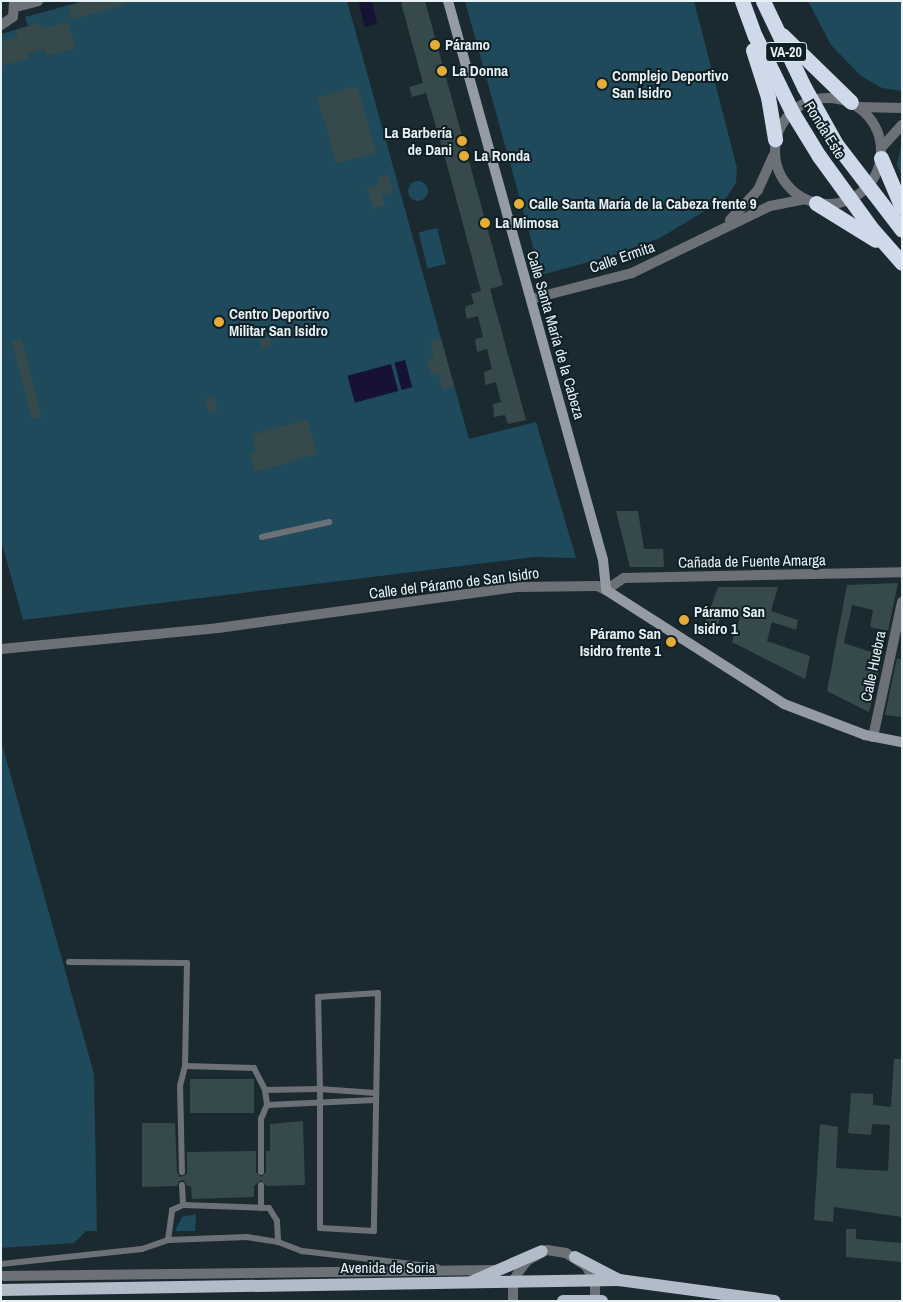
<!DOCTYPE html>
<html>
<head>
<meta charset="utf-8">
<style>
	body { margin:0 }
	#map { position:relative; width:903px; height:1302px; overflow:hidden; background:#1a2a30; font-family:"Archivo Narrow",sans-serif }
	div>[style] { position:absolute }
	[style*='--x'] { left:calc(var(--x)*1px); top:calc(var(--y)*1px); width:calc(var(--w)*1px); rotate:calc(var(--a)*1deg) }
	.green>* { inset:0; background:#1e4a5c; transform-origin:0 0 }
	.round { border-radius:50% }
	.water>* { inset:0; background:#161234; transform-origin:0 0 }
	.building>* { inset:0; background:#364a4b; transform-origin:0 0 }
	.lane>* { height:6px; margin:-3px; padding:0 3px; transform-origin:3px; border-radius:3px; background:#6c7177 }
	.street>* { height:10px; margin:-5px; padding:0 5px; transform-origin:5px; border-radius:5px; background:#6c7177 }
	.street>.ring { margin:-5px; padding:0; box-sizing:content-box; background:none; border:10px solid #6c7177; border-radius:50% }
	.secondary>* { height:10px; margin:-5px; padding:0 5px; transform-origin:5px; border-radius:5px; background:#949ba5 }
	.primary>* { height:12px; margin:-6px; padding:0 6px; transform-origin:6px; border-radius:6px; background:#b2bcc8 }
	.highway>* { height:15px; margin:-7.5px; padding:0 7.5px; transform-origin:7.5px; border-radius:7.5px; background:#ced9e9 }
	.dots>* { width:14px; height:14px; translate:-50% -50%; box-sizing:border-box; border:2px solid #102027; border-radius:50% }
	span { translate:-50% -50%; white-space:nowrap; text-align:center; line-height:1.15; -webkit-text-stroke:4px #102027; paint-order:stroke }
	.shield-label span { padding:1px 4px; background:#102027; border:1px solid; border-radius:4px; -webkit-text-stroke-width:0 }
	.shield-label { font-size:14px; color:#e7f1f6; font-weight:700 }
	.poi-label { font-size:15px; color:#e7f1f6; font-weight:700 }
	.left { translate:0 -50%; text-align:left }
	.right { translate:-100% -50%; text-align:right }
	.street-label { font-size:15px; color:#e7f1f6 }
	.frame { position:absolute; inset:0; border:2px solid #e7f1f6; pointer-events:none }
</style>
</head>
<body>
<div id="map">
	<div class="green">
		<i style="clip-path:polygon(84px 1px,347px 1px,469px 439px,536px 422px,576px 558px,534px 557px,23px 620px,1px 540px,1px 34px,28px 26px,25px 17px)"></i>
		<i style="clip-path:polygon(465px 1px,694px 1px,737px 168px,736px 183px,726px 198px,660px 238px,614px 255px,541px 275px)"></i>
		<i style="clip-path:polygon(808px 1px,902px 1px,902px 91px,882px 88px,861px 76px,831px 45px)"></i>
		<i style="clip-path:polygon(902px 141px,902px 177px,897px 164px)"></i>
		<i class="round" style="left:408px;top:181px;width:20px;height:20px"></i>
		<i style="left:437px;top:228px;width:37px;height:19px;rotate:76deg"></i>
		<i style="clip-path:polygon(1px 741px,94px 1074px,97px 1231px,86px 1231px,74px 1243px,1px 1248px)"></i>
		<i style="clip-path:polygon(196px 1214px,195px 1231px,175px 1231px,182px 1217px)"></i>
	</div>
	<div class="water">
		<i style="clip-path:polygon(362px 1px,372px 1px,377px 24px,365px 27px,359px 4px)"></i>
		<i style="left:405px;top:360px;width:28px;height:11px;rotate:75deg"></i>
		<i style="left:391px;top:364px;width:28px;height:45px;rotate:75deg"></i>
	</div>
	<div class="building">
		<i style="clip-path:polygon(84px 1px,126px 1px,126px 4px,72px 20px,68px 6px)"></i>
		<i style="clip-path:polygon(406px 1px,425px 1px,503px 285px,490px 289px,526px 420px,508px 424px,505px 415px,494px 417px,493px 404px,501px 402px,496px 382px,485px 385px,484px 372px,492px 369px,487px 349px,477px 352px,475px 339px,483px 337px,478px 316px,467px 319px,465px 310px,466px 306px,474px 304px,471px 294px,481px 291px,444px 154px,426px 93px,412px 97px,409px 87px,423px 83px,401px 3px)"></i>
		<i style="clip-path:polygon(68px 22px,75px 48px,47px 56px,45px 49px,28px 53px,29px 59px,1px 66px,1px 42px,18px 37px,16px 30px,39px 23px,41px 29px)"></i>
		<i style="left:357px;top:86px;width:69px;height:41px;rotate:74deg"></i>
		<i style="clip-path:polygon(388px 175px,393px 192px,382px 195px,385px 205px,373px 209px,367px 188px,379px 185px,377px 178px)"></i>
		<i style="left:269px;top:337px;width:9px;height:10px;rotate:72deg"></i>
		<i style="left:21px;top:339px;width:80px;height:10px;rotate:75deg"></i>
		<i style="clip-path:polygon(441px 339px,454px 386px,443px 390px,438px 374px,432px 375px,427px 360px,434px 358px,430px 342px)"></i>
		<i style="left:214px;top:397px;width:15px;height:9px;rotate:74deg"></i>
		<i style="clip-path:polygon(307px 419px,317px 454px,255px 472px,250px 453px,256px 451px,252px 435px)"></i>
		<i style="clip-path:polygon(616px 511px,638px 511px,644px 549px,663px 549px,664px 567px,630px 567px)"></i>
		<i style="clip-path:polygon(898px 583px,888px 631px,870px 627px,873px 610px,852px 605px,844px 643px,883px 656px,869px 712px,827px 691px,847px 585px)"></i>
		<i style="clip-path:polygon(718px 587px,778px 587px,771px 611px,798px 620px,796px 630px,772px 622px,767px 641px,810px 656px,805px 679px,732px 642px,740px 617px,723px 611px,715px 632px,704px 626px)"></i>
		<i style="clip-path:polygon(897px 658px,902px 660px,902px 717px,885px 715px)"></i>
		<i style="clip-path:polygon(894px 1059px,902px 1059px,902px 1217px,834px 1207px,833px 1222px,814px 1220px,820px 1124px,838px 1127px,836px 1168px,888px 1171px,890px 1125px,872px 1124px,871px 1135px,848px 1133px,851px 1093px,873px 1094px,873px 1105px,891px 1107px)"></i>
		<i style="left:190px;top:1079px;width:64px;height:34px"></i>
		<i style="clip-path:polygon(303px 1121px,305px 1185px,266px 1186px,261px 1180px,254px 1186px,254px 1197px,192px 1199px,191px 1186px,187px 1186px,184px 1180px,179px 1181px,177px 1186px,142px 1187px,142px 1123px,175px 1123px,177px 1172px,180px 1177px,187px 1174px,187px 1152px,256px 1151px,256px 1172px,261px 1177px,266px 1172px,266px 1151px,270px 1151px,270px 1124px)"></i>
		<i style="clip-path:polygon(846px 1229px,856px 1229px,856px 1239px,902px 1243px,902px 1262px,846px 1257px)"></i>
	</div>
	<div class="lane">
		<i style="--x:262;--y:537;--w:69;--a:-12.6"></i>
		<i style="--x:69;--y:962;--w:118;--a:0.5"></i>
		<i style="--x:187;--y:963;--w:103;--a:91.1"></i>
		<i style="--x:185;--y:1066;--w:69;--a:1.7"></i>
		<i style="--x:254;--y:1068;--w:25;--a:63"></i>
		<i style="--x:265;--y:1090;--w:15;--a:82"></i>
		<i style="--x:267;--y:1105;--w:108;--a:-2.7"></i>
		<i style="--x:265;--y:1090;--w:55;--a:-1"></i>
		<i style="--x:320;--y:1089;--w:92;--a:-91.2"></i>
		<i style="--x:318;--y:997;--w:60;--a:-3.8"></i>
		<i style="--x:378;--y:993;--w:238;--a:91"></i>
		<i style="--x:374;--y:1231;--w:54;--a:-176.8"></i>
		<i style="--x:320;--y:1228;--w:139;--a:-90"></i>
		<i style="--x:320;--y:1089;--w:55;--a:4.2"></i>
		<i style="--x:182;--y:1172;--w:86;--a:-91.3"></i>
		<i style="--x:180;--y:1086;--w:21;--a:-76"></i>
		<i style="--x:261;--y:1172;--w:53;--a:-90"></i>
		<i style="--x:261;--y:1119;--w:15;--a:-67"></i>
		<i style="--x:182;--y:1185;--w:20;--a:87"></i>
		<i style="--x:261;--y:1208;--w:23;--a:-90"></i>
		<i style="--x:168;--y:1240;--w:30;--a:-82"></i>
		<i style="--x:172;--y:1210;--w:12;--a:-24"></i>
		<i style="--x:183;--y:1205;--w:86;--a:2"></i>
		<i style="--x:269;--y:1208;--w:15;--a:58"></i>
		<i style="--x:277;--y:1221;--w:21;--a:87"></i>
		<i style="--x:1;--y:1264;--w:142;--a:-6.1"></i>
		<i style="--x:142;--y:1249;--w:28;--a:-19"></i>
		<i style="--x:168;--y:1240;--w:79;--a:-2.2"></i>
		<i style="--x:247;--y:1237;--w:31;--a:9"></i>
		<i style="--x:278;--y:1242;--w:26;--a:21"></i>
		<i style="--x:302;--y:1251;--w:136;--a:6.8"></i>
	</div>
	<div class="street">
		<i style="--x:16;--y:7;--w:23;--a:-15"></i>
		<i style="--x:1;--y:25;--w:14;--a:-34"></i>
		<i style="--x:13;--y:17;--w:16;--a:-86"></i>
		<i class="ring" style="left:775px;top:98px;width:96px;height:96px"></i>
		<i style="--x:858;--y:107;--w:44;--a:1.3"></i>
		<i style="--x:882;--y:147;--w:30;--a:-48"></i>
		<i style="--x:730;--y:220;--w:41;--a:-47"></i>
		<i style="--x:758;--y:190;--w:37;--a:-66"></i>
		<i style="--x:531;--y:299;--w:104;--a:-14.4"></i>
		<i style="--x:632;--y:273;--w:153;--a:-25.9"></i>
		<i style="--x:770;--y:206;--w:36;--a:-11"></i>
		<i style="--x:1;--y:649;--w:218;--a:-5.5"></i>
		<i style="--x:218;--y:628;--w:303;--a:-7.8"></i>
		<i style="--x:518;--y:587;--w:79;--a:-0.7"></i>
		<i style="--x:597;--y:586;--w:10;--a:24"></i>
		<i style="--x:606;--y:590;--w:22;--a:-34"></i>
		<i style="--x:624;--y:578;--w:278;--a:-1.2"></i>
		<i style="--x:873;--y:737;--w:138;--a:-77.9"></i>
		<i style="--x:1;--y:1276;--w:495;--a:-0.7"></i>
		<i style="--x:513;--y:1301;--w:19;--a:-90"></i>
		<i style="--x:513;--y:1282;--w:13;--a:-61"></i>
		<i style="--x:519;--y:1271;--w:14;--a:-51"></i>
		<i style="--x:528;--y:1260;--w:21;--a:-28"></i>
		<i style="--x:547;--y:1250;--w:19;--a:9"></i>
		<i style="--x:566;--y:1253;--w:24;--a:33"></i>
		<i style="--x:586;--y:1266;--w:17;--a:59"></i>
		<i style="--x:595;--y:1281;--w:20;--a:90"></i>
	</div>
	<div class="secondary">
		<i style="--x:448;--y:1;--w:580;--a:74.5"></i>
		<i style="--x:603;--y:560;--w:30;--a:84"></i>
		<i style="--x:606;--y:590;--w:211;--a:32.6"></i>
		<i style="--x:784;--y:704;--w:87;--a:20.9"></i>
		<i style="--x:865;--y:735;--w:38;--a:11"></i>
	</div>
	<div class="primary">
		<i style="--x:575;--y:1257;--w:50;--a:27.6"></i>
		<i style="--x:471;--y:1282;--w:77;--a:-23.6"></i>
		<i style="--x:1;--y:1290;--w:618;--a:-0.93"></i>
		<i style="--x:619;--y:1280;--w:157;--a:7.7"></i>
		<i style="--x:563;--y:1301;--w:39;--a:0"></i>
	</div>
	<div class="highway">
		<i style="--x:742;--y:1;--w:37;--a:70"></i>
		<i style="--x:755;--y:36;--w:85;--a:64"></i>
		<i style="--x:792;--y:112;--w:52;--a:58.5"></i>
		<i style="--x:819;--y:156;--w:90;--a:54"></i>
		<i style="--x:872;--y:229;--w:45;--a:48.6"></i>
		<i style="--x:763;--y:1;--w:95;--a:64.5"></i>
		<i style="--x:804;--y:87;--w:65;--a:60.7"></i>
		<i style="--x:836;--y:144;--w:108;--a:52.5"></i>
		<i style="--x:782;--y:35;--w:96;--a:44.2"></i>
		<i style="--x:753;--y:50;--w:49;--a:72.3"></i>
		<i style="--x:768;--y:97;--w:43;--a:80.5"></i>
		<i style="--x:881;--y:158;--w:54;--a:67.2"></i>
		<i style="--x:816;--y:203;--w:70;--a:31.7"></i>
	</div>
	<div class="dots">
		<i style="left:435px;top:45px;background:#e6ad36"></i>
		<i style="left:442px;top:71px;background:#e6ad36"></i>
		<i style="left:602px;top:84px;background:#e6ad36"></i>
		<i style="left:462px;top:141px;background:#e6ad36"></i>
		<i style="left:464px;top:156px;background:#e6ad36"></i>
		<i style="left:519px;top:204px;background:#e6ad36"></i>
		<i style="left:485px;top:223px;background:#e6ad36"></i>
		<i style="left:219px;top:322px;background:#e6ad36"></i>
		<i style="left:684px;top:620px;background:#e6ad36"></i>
		<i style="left:671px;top:642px;background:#e6ad36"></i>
	</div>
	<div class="shield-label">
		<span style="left:786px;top:52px">VA-20</span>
	</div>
	<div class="poi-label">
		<span class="left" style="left:445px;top:45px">Páramo</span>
		<span class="left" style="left:452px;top:71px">La Donna</span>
		<span class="left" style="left:612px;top:84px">Complejo Deportivo<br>San Isidro</span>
		<span class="right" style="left:452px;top:141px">La Barbería<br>de Dani</span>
		<span class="left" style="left:474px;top:156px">La Ronda</span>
		<span class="left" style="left:529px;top:204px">Calle Santa María de la Cabeza frente 9</span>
		<span class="left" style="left:495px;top:223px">La Mimosa</span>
		<span class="left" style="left:229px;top:322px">Centro Deportivo<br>Militar San Isidro</span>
		<span class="left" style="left:694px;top:620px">Páramo San<br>Isidro 1</span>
		<span class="right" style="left:661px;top:642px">Páramo San<br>Isidro frente 1</span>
	</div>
	<div class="street-label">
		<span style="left:825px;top:130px;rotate:58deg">Ronda Este</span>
		<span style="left:622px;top:257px;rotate:-19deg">Calle Ermita</span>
		<span style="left:556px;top:335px;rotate:74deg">Calle Santa María de la Cabeza</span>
		<span style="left:752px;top:561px;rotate:-1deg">Cañada de Fuente Amarga</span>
		<span style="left:454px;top:583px;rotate:-7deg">Calle del Páramo de San Isidro</span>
		<span style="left:873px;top:666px;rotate:-78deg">Calle Huebra</span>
		<span style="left:388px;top:1268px">Avenida de Soria</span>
	</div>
	<div class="frame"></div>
</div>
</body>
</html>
